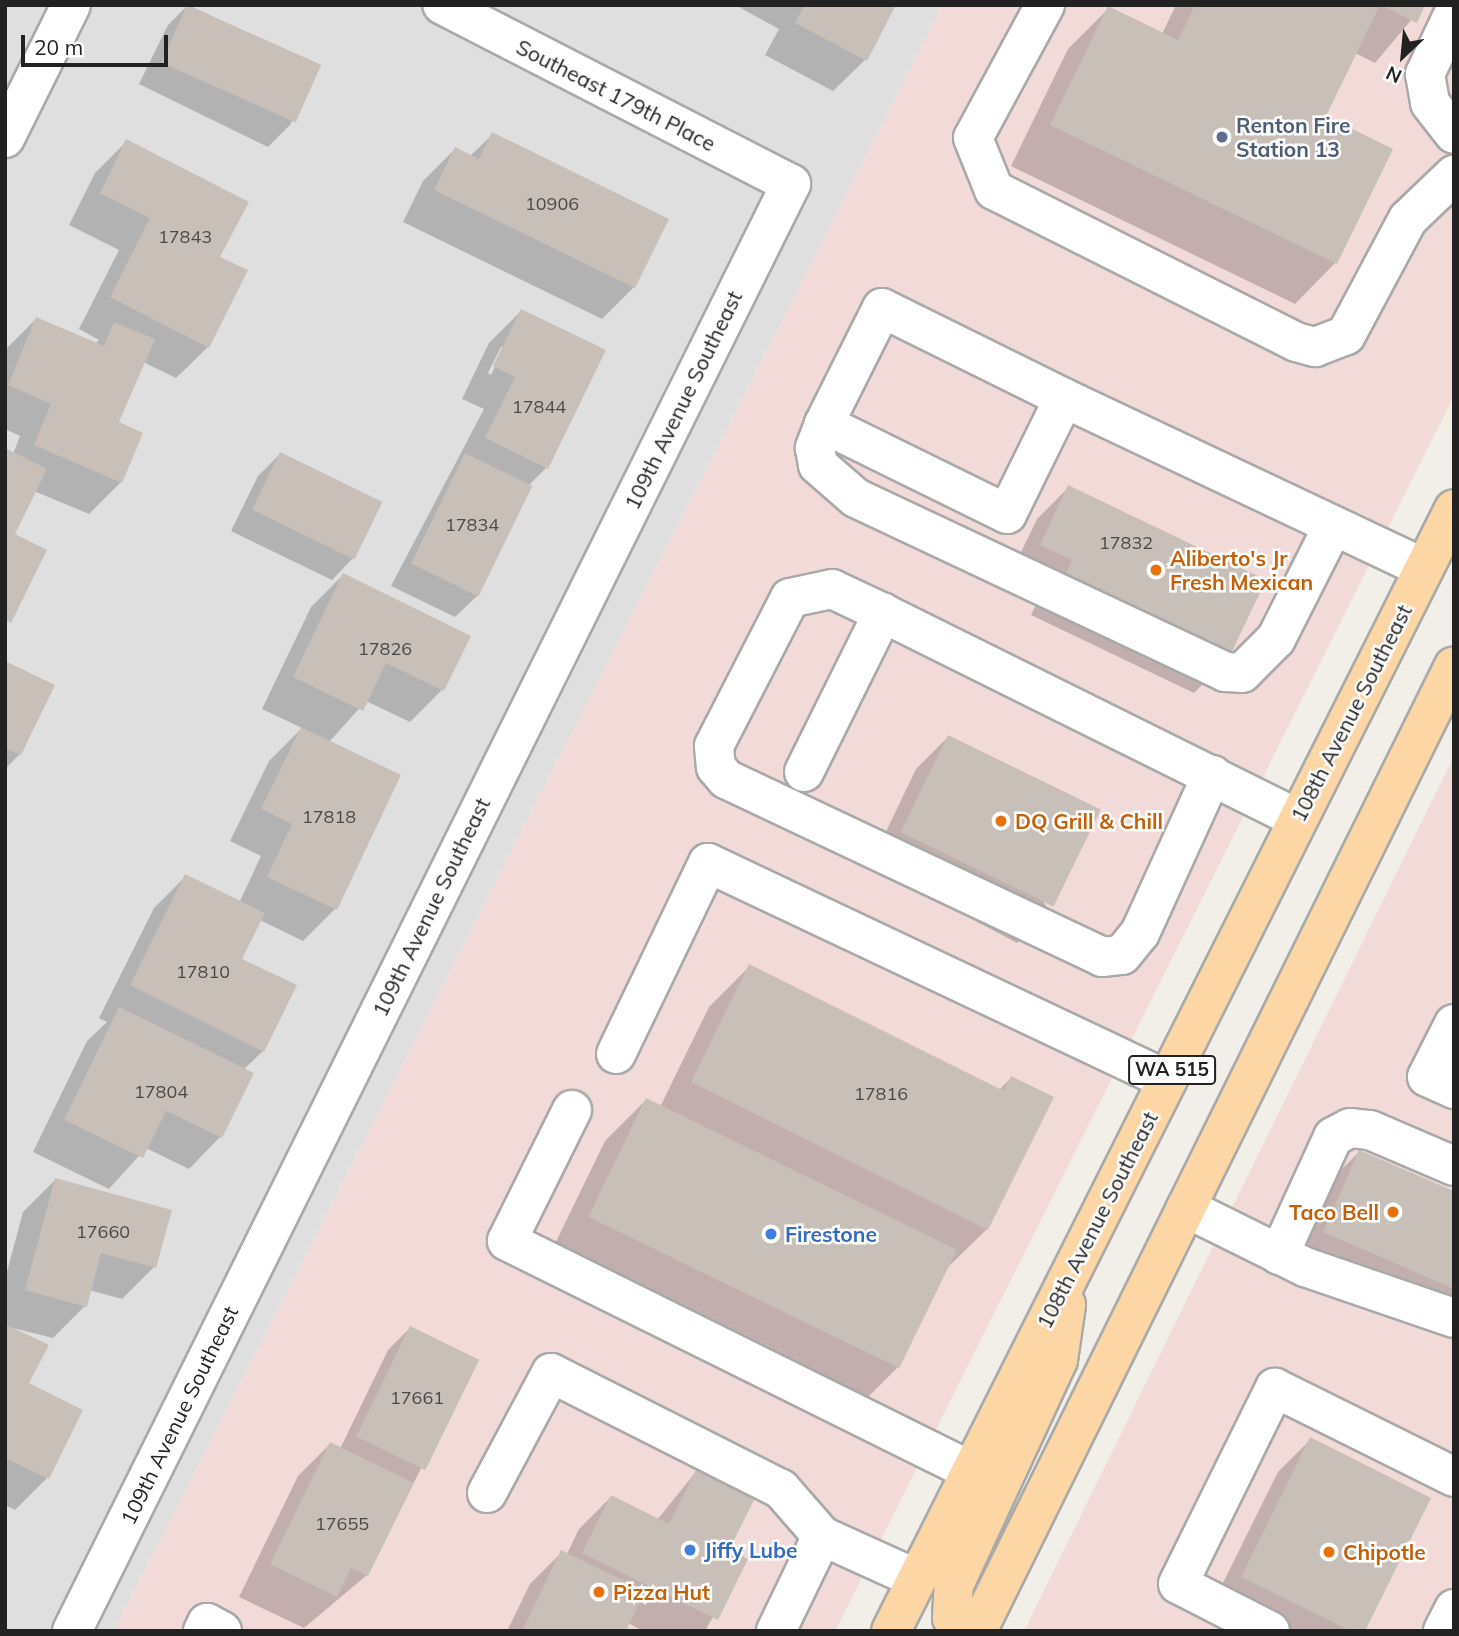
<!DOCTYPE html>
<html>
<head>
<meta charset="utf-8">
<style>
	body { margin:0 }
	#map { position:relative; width:1459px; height:1636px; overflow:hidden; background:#f2efe9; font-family:Mulish,sans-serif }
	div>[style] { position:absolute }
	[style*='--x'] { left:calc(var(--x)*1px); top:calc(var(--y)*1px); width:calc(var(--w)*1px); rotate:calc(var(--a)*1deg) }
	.residential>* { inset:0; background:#e0dfdf }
	.commercial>* { inset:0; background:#f2dad9 }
	.shadow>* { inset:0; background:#0003 }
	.building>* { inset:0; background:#c7bfb8; transform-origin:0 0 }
	.roads { filter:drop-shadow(2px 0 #a9a9a9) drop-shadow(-2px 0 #a9a9a9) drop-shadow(0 2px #a9a9a9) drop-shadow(0 -2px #a9a9a9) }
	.minor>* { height:38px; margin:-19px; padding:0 19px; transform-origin:19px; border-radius:19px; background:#fff }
	.major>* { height:38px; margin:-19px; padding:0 19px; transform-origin:19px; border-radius:19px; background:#fcd6a4 }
	.dots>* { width:19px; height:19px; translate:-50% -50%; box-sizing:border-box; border:4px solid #fff; border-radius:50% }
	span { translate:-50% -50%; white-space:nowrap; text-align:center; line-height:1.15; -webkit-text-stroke:5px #fff; paint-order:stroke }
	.number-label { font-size:18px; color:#4b4948 }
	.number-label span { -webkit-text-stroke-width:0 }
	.shield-label span { padding:2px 5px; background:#fff; border:2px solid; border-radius:5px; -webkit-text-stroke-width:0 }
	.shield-label { font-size:19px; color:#222; font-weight:700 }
	.street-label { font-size:21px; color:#222 }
	.service-label { font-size:21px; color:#4e5e75; font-weight:700 }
	.left { translate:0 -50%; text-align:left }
	.food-label { font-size:21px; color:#c56008; font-weight:700 }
	.right { translate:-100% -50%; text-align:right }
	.shop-label { font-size:21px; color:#366cbe; font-weight:700 }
	.frame { position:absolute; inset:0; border:7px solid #222; pointer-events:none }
	.north { position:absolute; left:1368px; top:21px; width:70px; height:70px; -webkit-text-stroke:5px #fff; paint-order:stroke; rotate:206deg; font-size:19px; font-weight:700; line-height:28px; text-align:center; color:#222 }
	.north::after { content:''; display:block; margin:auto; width:24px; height:32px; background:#222; clip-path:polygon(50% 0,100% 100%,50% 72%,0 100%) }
	.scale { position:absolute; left:21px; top:35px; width:147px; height:32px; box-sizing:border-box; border:4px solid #222; border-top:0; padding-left:9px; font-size:21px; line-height:24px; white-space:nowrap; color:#222; -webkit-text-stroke:5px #fff; paint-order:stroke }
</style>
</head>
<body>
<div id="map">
	<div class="residential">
		<i style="clip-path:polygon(5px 5px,943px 5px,114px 1631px,5px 1631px)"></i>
	</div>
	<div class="commercial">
		<i style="clip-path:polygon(943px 5px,1454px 5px,1454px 396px,835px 1631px,114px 1631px)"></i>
		<i style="clip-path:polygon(1454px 756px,1454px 1631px,1024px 1631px)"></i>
	</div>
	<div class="shadow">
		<i style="clip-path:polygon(188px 5px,319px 66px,290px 125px,268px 147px,139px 84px,168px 25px)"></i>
		<i style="clip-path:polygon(735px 5px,894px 5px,865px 60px,833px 91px,765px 55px,779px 29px)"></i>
		<i style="clip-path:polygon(1176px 5px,1424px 5px,1375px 63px,1355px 53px,1324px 117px,1391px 149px,1335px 263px,1295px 304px,1011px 166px,1068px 49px,1109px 8px,1162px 34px)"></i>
		<i style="clip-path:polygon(492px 135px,634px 287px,602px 319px,403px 222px,423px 181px,455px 149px,470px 156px)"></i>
		<i style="clip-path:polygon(127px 141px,218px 258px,208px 347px,176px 378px,143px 362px,117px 423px,121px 482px,89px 514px,34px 491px,12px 535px,5px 626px,5px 450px,13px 454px,20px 436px,5px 429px,5px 350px,36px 319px,95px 344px,99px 340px,79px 329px,119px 250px,69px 225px,95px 173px)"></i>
		<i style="clip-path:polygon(evenodd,521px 311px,546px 468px,528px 486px,477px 596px,455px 617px,391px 586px,484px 409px,462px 399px,489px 343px,521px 311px,501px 347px,504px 347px,491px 375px,488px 373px,501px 347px)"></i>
		<i style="clip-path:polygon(280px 454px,353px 558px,332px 580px,231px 531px,258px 476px)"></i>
		<i style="clip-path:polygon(1069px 487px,1226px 661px,1194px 693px,1031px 615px,1042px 592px,1009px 577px,1037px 519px)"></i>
		<i style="clip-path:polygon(343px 575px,468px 636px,442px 690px,410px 722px,366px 701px,329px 742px,399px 776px,335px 909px,303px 941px,260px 920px,240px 959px,263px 1051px,243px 1070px,220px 1137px,189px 1169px,146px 1148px,109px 1189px,33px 1152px,87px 1041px,107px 1022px,99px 1018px,154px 908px,186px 876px,239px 903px,261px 856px,230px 841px,269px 761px,302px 728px,262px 709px,311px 607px)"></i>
		<i style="clip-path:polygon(5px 663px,52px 686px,20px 754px,5px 769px)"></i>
		<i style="clip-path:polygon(948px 737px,1049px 911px,1017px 943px,870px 865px,916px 769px)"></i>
		<i style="clip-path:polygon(750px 966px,999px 1090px,1011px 1078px,987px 1229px,946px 1269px,897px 1368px,856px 1409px,548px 1258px,605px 1141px,646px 1100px,660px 1107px,709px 1007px)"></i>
		<i style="clip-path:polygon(1359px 1152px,1454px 1193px,1454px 1297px,1427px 1324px,1292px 1264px,1327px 1184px)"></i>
		<i style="clip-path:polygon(55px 1180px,154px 1267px,122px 1299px,89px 1290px,85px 1306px,53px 1338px,13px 1328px,47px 1478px,15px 1510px,5px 1505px,5px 1279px,23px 1212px)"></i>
		<i style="clip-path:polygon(410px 1328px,476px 1360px,367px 1575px,304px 1628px,239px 1597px,298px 1476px,330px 1444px,340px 1449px,388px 1350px)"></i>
		<i style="clip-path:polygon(1310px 1440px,1364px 1631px,1254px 1631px,1210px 1609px,1278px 1472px)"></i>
		<i style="clip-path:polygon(699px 1468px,727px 1551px,746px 1560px,705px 1631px,643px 1631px,628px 1623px,624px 1631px,507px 1631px,530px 1584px,562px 1552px,567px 1554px,579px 1529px,611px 1497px,657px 1520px)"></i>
	</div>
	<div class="building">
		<i style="left:187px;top:5px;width:147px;height:63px;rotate:24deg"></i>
		<i style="clip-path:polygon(805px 5px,896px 5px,867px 61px,795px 23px)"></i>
		<i style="clip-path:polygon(1195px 5px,1425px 5px,1417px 23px,1380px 5px,1326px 116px,1393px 149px,1337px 264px,1050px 125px,1108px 6px,1178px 40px)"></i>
		<i style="clip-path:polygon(492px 132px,669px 219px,635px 288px,434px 190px,455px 147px,479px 159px)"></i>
		<i style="clip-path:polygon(126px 139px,249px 202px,220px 257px,248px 270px,209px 348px,110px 297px,150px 218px,100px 193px)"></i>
		<i style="clip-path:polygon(521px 309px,606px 350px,548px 469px,485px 438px,515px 377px,493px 366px)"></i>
		<i style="clip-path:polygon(36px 317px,104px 346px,114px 322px,155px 339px,119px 422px,143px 433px,122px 483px,34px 445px,51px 404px,8px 385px)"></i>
		<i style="clip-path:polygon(5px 448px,47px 469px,15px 534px,47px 550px,11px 623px,5px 620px)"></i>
		<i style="left:280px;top:452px;width:114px;height:64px;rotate:26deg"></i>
		<i style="left:465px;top:453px;width:75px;height:123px;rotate:26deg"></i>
		<i style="clip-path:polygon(1068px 485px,1266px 580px,1227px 662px,1061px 583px,1072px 560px,1040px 545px)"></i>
		<i style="clip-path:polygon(343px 573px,471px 636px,444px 691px,386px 663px,363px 711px,293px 677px)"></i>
		<i style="clip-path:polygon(5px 661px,55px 685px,21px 755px,5px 748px)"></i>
		<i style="clip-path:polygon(301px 727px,401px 775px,337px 910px,267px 877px,292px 824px,261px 809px)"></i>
		<i style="left:948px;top:735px;width:170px;height:108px;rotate:26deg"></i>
		<i style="clip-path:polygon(185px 874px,265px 913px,242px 959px,297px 985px,264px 1052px,130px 985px)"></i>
		<i style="clip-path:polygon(749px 964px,1004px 1091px,1011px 1076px,1054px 1097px,988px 1230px,691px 1082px)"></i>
		<i style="clip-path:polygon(119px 1007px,254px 1073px,222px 1138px,166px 1111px,143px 1158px,64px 1120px)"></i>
		<i style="left:646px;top:1098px;width:346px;height:132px;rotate:26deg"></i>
		<i style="clip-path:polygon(1359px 1150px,1454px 1191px,1454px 1289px,1323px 1232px)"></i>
		<i style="clip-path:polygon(55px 1178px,172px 1210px,156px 1268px,101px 1253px,87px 1307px,25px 1290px)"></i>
		<i style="clip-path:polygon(5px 1324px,49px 1345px,29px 1383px,83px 1410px,49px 1479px,5px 1458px)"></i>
		<i style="left:410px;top:1326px;width:77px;height:123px;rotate:26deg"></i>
		<i style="clip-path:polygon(1310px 1437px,1431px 1498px,1365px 1631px,1351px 1631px,1241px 1577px)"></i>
		<i style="clip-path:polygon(330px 1442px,414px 1483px,368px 1576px,351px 1568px,337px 1597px,270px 1564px)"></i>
		<i style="clip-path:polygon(698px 1466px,757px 1494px,729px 1550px,748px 1559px,718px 1620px,582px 1553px,611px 1495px,669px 1524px)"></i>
		<i style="clip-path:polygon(561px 1550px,645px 1591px,626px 1631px,522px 1631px)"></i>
	</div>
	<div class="roads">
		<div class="minor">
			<i style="--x:1045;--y:5;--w:151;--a:118.4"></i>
			<i style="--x:973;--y:138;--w:56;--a:68"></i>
			<i style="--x:994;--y:190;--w:338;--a:26.7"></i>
			<i style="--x:1296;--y:342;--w:20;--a:15"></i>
			<i style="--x:1315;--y:347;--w:33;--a:-21"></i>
			<i style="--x:1346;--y:335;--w:132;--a:-61.9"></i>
			<i style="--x:1408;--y:219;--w:64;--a:-43.7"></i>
			<i style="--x:1454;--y:13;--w:68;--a:115.4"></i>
			<i style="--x:1425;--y:74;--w:29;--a:80"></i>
			<i style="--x:1430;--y:103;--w:39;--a:52"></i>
			<i style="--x:5;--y:138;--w:148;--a:-63.6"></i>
			<i style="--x:1064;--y:398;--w:398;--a:25.3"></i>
			<i style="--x:824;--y:424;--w:204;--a:26.2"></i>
			<i style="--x:1007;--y:514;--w:129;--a:-63.8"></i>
			<i style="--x:1064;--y:398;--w:203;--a:-153.7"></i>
			<i style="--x:882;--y:308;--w:130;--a:116.6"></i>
			<i style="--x:824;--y:424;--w:26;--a:111"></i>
			<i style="--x:815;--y:448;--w:17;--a:80"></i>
			<i style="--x:818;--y:465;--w:50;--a:41"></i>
			<i style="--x:856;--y:498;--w:408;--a:25.2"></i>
			<i style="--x:1225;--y:672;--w:17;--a:3"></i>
			<i style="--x:1242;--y:673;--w:48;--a:-45"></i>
			<i style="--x:1276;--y:639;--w:127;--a:-63.2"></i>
			<i style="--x:883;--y:613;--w:56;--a:-154.8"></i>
			<i style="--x:832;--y:589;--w:43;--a:167.9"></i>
			<i style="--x:790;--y:598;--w:166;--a:117.2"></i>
			<i style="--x:714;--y:746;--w:21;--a:85"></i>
			<i style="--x:716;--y:767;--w:16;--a:50"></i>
			<i style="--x:726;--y:779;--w:416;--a:25.3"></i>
			<i style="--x:1102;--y:957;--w:20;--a:-6"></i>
			<i style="--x:1122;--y:955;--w:28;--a:-51"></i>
			<i style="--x:1140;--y:933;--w:174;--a:-65.5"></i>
			<i style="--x:804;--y:772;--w:178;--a:-63.6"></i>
			<i style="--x:883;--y:613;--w:463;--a:26.4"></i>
			<i style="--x:1454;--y:1024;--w:59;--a:117"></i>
			<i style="--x:1427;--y:1077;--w:30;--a:24"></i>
			<i style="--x:616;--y:1054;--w:212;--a:-64.3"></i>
			<i style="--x:708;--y:863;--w:508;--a:25.3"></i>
			<i style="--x:572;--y:1110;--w:146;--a:116.4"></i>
			<i style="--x:507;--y:1241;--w:518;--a:26.37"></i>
			<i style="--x:1186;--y:1208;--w:133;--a:26.4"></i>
			<i style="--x:1305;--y:1267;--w:157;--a:18.9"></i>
			<i style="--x:1279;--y:1255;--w:130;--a:-65.4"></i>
			<i style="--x:1333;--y:1137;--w:19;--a:-28"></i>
			<i style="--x:1350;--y:1128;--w:20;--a:6"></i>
			<i style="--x:1370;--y:1130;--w:91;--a:23.2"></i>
			<i style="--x:487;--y:1493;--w:136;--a:-61.9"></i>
			<i style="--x:551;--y:1373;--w:258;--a:26.8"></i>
			<i style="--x:781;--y:1489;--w:62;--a:48.9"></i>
			<i style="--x:822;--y:1536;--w:104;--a:24.4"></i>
			<i style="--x:72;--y:1631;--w:1616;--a:-63.58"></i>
			<i style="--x:791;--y:184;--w:392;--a:-152.8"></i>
			<i style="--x:203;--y:1631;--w:9;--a:-63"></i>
			<i style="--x:207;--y:1623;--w:17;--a:28"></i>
			<i style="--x:776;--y:1631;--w:106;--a:-64.2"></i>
			<i style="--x:1270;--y:1631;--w:103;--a:-152.9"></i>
			<i style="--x:1178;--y:1584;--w:219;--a:-63.7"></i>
			<i style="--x:1275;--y:1388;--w:200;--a:26.4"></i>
			<i style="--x:1443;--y:1631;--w:25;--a:-63"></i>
		</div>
		<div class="major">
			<i style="--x:891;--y:1631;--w:1255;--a:-63.35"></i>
			<i style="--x:967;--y:1631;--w:20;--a:-139"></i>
			<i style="--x:952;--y:1618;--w:33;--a:-87"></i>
			<i style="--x:954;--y:1585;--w:248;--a:-65.2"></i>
			<i style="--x:1058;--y:1360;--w:56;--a:-81.7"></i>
			<i style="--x:977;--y:1631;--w:1076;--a:-63.7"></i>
		</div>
	</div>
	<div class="dots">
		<i style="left:1222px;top:137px;background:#5c6f8a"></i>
		<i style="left:1156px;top:570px;background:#e8710a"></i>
		<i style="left:1001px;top:821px;background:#e8710a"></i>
		<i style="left:1393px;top:1212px;background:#e8710a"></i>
		<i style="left:771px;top:1234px;background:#3f7fe0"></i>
		<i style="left:690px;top:1550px;background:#3f7fe0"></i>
		<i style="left:1329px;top:1552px;background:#e8710a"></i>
		<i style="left:599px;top:1592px;background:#e8710a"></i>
	</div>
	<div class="number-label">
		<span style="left:552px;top:204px">10906</span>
		<span style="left:185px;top:237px">17843</span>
		<span style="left:539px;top:407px">17844</span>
		<span style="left:472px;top:525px">17834</span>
		<span style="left:1126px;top:543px">17832</span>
		<span style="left:385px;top:649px">17826</span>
		<span style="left:329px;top:817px">17818</span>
		<span style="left:203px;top:972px">17810</span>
		<span style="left:161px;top:1092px">17804</span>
		<span style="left:881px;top:1094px">17816</span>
		<span style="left:103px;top:1232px">17660</span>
		<span style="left:417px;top:1398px">17661</span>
		<span style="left:342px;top:1524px">17655</span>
	</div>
	<div class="shield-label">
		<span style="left:1172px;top:1070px">WA 515</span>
	</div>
	<div class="street-label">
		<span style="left:616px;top:95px;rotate:27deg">Southeast 179th Place</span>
		<span style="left:683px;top:400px;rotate:-64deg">109th Avenue Southeast</span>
		<span style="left:1351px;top:713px;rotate:-63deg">108th Avenue Southeast</span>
		<span style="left:431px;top:907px;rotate:-64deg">109th Avenue Southeast</span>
		<span style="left:1097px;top:1220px;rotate:-63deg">108th Avenue Southeast</span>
		<span style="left:179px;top:1415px;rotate:-64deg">109th Avenue Southeast</span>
	</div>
	<div class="service-label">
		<span class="left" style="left:1236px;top:137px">Renton Fire<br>Station 13</span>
	</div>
	<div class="food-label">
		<span class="left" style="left:1170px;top:570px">Aliberto's Jr<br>Fresh Mexican</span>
		<span class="left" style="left:1015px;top:821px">DQ Grill &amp; Chill</span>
		<span class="right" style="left:1379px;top:1212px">Taco Bell</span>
		<span class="left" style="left:1343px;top:1552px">Chipotle</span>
		<span class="left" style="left:613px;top:1592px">Pizza Hut</span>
	</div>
	<div class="shop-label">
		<span class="left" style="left:785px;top:1234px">Firestone</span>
		<span class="left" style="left:704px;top:1550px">Jiffy Lube</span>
	</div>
	<div class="frame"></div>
	<div class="north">N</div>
	<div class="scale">20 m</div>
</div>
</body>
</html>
